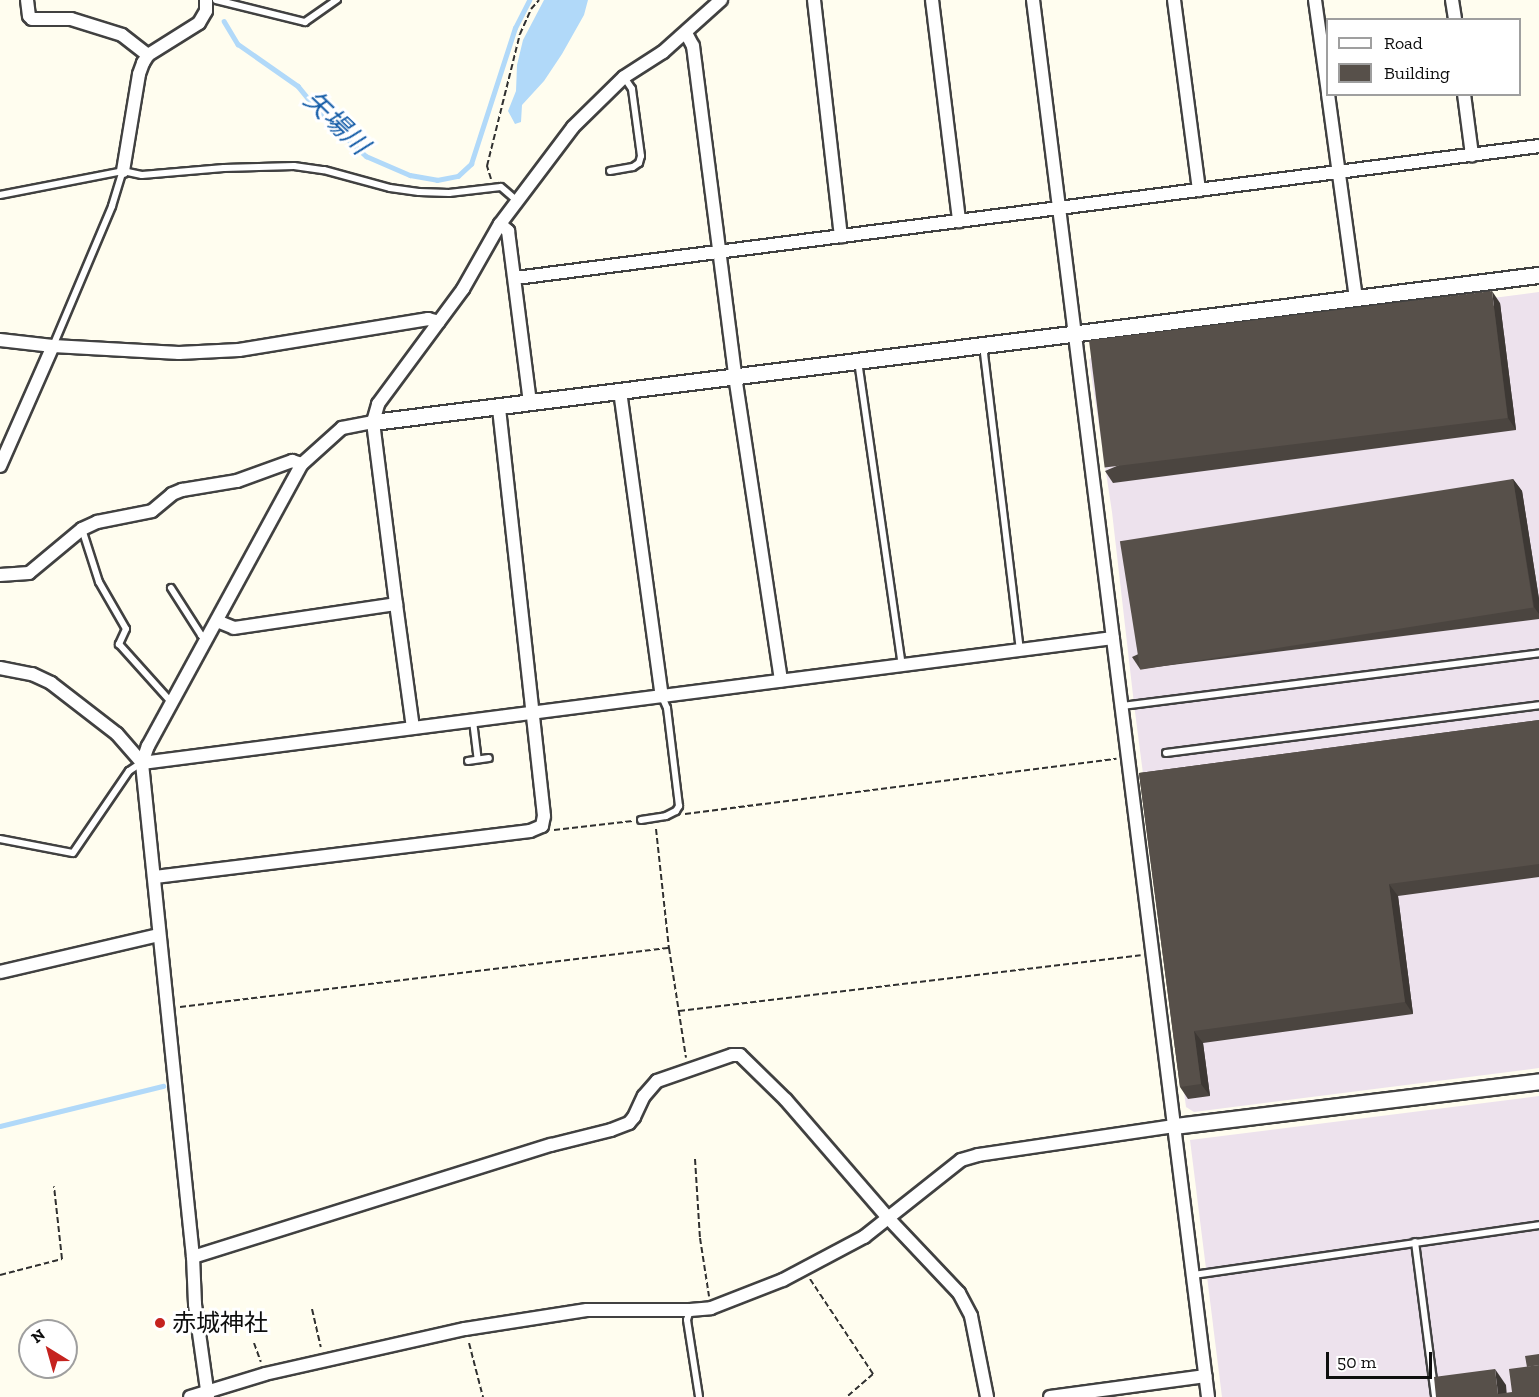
<!DOCTYPE html>
<html>
<head>
<meta charset="utf-8">
<style>
	body { margin:0 }
	#map { position:relative; width:1539px; height:1397px; overflow:hidden; background:#fffdef; font-family:"Zilla Slab","Noto Sans JP",serif }
	div>[style] { position:absolute }
	[style*='--x'] { left:calc(var(--x)*1px); top:calc(var(--y)*1px); width:calc(var(--w)*1px); rotate:calc(var(--a)*1deg) }
	.industrial>* { inset:0; background:#ede2ed }
	.water>* { inset:0; background:#b1d9f9 }
	.stream>* { height:4.5px; margin:-2.25px; padding:0 2.25px; transform-origin:2.25px; border-radius:2.25px; background:#b1d9f9 }
	.path>* { height:2px; margin-top:-1px; transform-origin:0; background:repeating-linear-gradient(90deg,#303030 0 6px,transparent 0 9px) }
	.roads { filter:drop-shadow(2px 0 #414141) drop-shadow(-2px 0 #414141) drop-shadow(0 2px #414141) drop-shadow(0 -2px #414141) }
	.service>* { height:6px; margin:-3px; padding:0 3px; transform-origin:3px; border-radius:3px; background:#fff }
	.minor>* { height:12px; margin:-6px; padding:0 6px; transform-origin:6px; border-radius:6px; background:#fff }
	.tertiary>* { height:15px; margin:-7.5px; padding:0 7.5px; transform-origin:7.5px; border-radius:7.5px; background:#fff }
	.wall>* { inset:0; background:#4b4540 }
	.shaded-wall>* { inset:0; background:#3d3834 }
	.building>* { inset:0; background:#57504a; transform-origin:0 0 }
	.dots>* { width:16px; height:16px; translate:-50% -50%; box-sizing:border-box; border:3px solid #fff; border-radius:50% }
	span { translate:-50% -50%; white-space:nowrap; text-align:center; line-height:1.15; -webkit-text-stroke:6px #fff; paint-order:stroke }
	.poi-label { font-size:24px; color:#0e0e0e }
	.left { translate:0 -50%; text-align:left }
	.water-label { font-size:26px; color:#115aa6; font-style:italic }
	.legend { position:absolute; left:1326px; top:18px; width:195px; height:78px; box-sizing:border-box; background:#fff; border:2px solid #9f9f9f; margin:0; padding:8px 10px; list-style:none; font-size:18px; color:#0e0e0e }
	.legend li { display:flex; align-items:center; gap:12px; height:30px }
	.legend b { width:30px; border:2px solid #9f9f9f }
	.north { position:absolute; left:18px; top:1319px; width:60px; height:60px; box-sizing:border-box; background:#fff; border:2px solid #9f9f9f; border-radius:50%; rotate:323deg; font-size:16px; font-weight:700; line-height:24px; text-align:center; color:#0e0e0e }
	.north::after { content:''; display:block; margin:auto; width:21px; height:27px; background:#c5231f; clip-path:polygon(50% 0,100% 100%,50% 72%,0 100%) }
	.scale { position:absolute; left:1326px; top:1352px; width:106px; height:27px; box-sizing:border-box; border:3px solid #0e0e0e; border-top:0; padding-left:8px; font-size:18px; line-height:21px; white-space:nowrap; color:#0e0e0e; -webkit-text-stroke:4px #fff; paint-order:stroke }
</style>
</head>
<body>
<div id="map">
	<div class="industrial">
		<i style="clip-path:polygon(1539px 292px,1539px 1068px,1194px 1112px,1186px 1107px,1134px 704px,1112px 512px,1089px 360px,1097px 349px)"></i>
		<i style="clip-path:polygon(1539px 1096px,1539px 1397px,1222px 1397px,1190px 1140px)"></i>
	</div>
	<div class="water">
		<i style="clip-path:polygon(544px 0,588px 0,584px 15px,562px 54px,544px 81px,522px 105px,521px 122px,515px 124px,508px 111px,516px 91px,517px 65px,523px 40px)"></i>
	</div>
	<div class="stream">
		<i style="--x:224;--y:21;--w:27;--a:59"></i>
		<i style="--x:238;--y:44;--w:73;--a:35"></i>
		<i style="--x:298;--y:86;--w:41;--a:50.9"></i>
		<i style="--x:324;--y:118;--w:57;--a:42.1"></i>
		<i style="--x:366;--y:156;--w:48;--a:23.4"></i>
		<i style="--x:410;--y:175;--w:27;--a:10"></i>
		<i style="--x:437;--y:180;--w:21;--a:-11"></i>
		<i style="--x:458;--y:176;--w:18;--a:-43"></i>
		<i style="--x:471;--y:164;--w:143;--a:-72.1"></i>
		<i style="--x:515;--y:28;--w:31;--a:-63"></i>
		<i style="--x:0;--y:1126;--w:168;--a:-13.8"></i>
	</div>
	<div class="path">
		<i style="--x:491;--y:179;--w:14;--a:-107"></i>
		<i style="--x:487;--y:166;--w:136;--a:-76"></i>
		<i style="--x:520;--y:34;--w:27;--a:-66"></i>
		<i style="--x:531;--y:9;--w:12;--a:-48"></i>
		<i style="--x:685;--y:814;--w:435;--a:-7.3"></i>
		<i style="--x:656;--y:829;--w:120;--a:83.8"></i>
		<i style="--x:669;--y:948;--w:111;--a:81.2"></i>
		<i style="--x:554;--y:830;--w:79;--a:-6.6"></i>
		<i style="--x:180;--y:1007;--w:493;--a:-6.9"></i>
		<i style="--x:679;--y:1011;--w:465;--a:-6.9"></i>
		<i style="--x:695;--y:1159;--w:79;--a:86.4"></i>
		<i style="--x:700;--y:1238;--w:59;--a:81.2"></i>
		<i style="--x:0;--y:1275;--w:64;--a:-14.5"></i>
		<i style="--x:62;--y:1259;--w:73;--a:-96.3"></i>
		<i style="--x:810;--y:1279;--w:114;--a:56.4"></i>
		<i style="--x:873;--y:1374;--w:35;--a:139"></i>
		<i style="--x:312;--y:1309;--w:39;--a:77"></i>
		<i style="--x:254;--y:1343;--w:20;--a:70"></i>
		<i style="--x:469;--y:1343;--w:56;--a:75.5"></i>
	</div>
	<div class="roads">
		<div class="service">
			<i style="--x:216;--y:0;--w:92;--a:13.9"></i>
			<i style="--x:305;--y:22;--w:39;--a:-35"></i>
			<i style="--x:610;--y:171;--w:23;--a:-10"></i>
			<i style="--x:633;--y:167;--w:7;--a:-34"></i>
			<i style="--x:639;--y:163;--w:7;--a:-74"></i>
			<i style="--x:641;--y:156;--w:68;--a:-97.7"></i>
			<i style="--x:632;--y:89;--w:14;--a:-124"></i>
			<i style="--x:0;--y:195;--w:125;--a:-11"></i>
			<i style="--x:123;--y:171;--w:19;--a:12"></i>
			<i style="--x:142;--y:175;--w:82;--a:-4.9"></i>
			<i style="--x:224;--y:168;--w:70;--a:-1.6"></i>
			<i style="--x:294;--y:166;--w:30;--a:8"></i>
			<i style="--x:324;--y:170;--w:68;--a:15.3"></i>
			<i style="--x:390;--y:188;--w:29;--a:8"></i>
			<i style="--x:419;--y:192;--w:30;--a:2"></i>
			<i style="--x:449;--y:193;--w:52;--a:-6.6"></i>
			<i style="--x:501;--y:187;--w:21;--a:41"></i>
			<i style="--x:983;--y:345;--w:307;--a:83.1"></i>
			<i style="--x:53;--y:346;--w:152;--a:-67.1"></i>
			<i style="--x:112;--y:206;--w:37;--a:-73"></i>
			<i style="--x:858;--y:361;--w:308;--a:81.8"></i>
			<i style="--x:82;--y:529;--w:56;--a:72.2"></i>
			<i style="--x:99;--y:582;--w:54;--a:60.1"></i>
			<i style="--x:126;--y:629;--w:17;--a:115"></i>
			<i style="--x:119;--y:644;--w:79;--a:48.1"></i>
			<i style="--x:171;--y:588;--w:56;--a:57.4"></i>
			<i style="--x:201;--y:635;--w:7;--a:34"></i>
			<i style="--x:1122;--y:706;--w:420;--a:-7.2"></i>
			<i style="--x:473;--y:721;--w:38;--a:83"></i>
			<i style="--x:1166;--y:753;--w:376;--a:-7.3"></i>
			<i style="--x:468;--y:761;--w:21;--a:-8"></i>
			<i style="--x:641;--y:820;--w:25;--a:-9"></i>
			<i style="--x:666;--y:816;--w:11;--a:-27"></i>
			<i style="--x:676;--y:811;--w:6;--a:-59"></i>
			<i style="--x:679;--y:806;--w:99;--a:-97"></i>
			<i style="--x:667;--y:708;--w:12;--a:-114"></i>
			<i style="--x:0;--y:839;--w:74;--a:10.9"></i>
			<i style="--x:73;--y:853;--w:99;--a:-55.7"></i>
			<i style="--x:129;--y:771;--w:14;--a:-34"></i>
			<i style="--x:1415;--y:1242;--w:156;--a:82.6"></i>
			<i style="--x:1193;--y:1275;--w:350;--a:-8.2"></i>
			<i style="--x:690;--y:1310;--w:10;--a:107"></i>
			<i style="--x:687;--y:1320;--w:78;--a:81.1"></i>
		</div>
		<div class="minor">
			<i style="--x:27;--y:0;--w:16;--a:83"></i>
			<i style="--x:29;--y:16;--w:4;--a:45"></i>
			<i style="--x:32;--y:19;--w:39;--a:0"></i>
			<i style="--x:71;--y:19;--w:53;--a:17.4"></i>
			<i style="--x:122;--y:35;--w:33;--a:38"></i>
			<i style="--x:814;--y:0;--w:238;--a:83.5"></i>
			<i style="--x:932;--y:0;--w:223;--a:83"></i>
			<i style="--x:1033;--y:0;--w:1408;--a:82.86"></i>
			<i style="--x:1174;--y:0;--w:192;--a:82.5"></i>
			<i style="--x:1315;--y:0;--w:94;--a:82"></i>
			<i style="--x:1452;--y:0;--w:20;--a:81"></i>
			<i style="--x:686;--y:33;--w:15;--a:62"></i>
			<i style="--x:693;--y:46;--w:333;--a:82.7"></i>
			<i style="--x:735;--y:376;--w:308;--a:81.4"></i>
			<i style="--x:1328;--y:94;--w:206;--a:82.2"></i>
			<i style="--x:1464;--y:94;--w:62;--a:82.5"></i>
			<i style="--x:123;--y:171;--w:98;--a:-80.6"></i>
			<i style="--x:139;--y:74;--w:12;--a:-70"></i>
			<i style="--x:143;--y:63;--w:9;--a:-58"></i>
			<i style="--x:148;--y:55;--w:60;--a:-32.1"></i>
			<i style="--x:199;--y:23;--w:14;--a:-60"></i>
			<i style="--x:206;--y:11;--w:11;--a:-90"></i>
			<i style="--x:500;--y:224;--w:11;--a:41"></i>
			<i style="--x:508;--y:231;--w:172;--a:82.7"></i>
			<i style="--x:516;--y:278;--w:1031;--a:-7.35"></i>
			<i style="--x:0;--y:340;--w:53;--a:6.5"></i>
			<i style="--x:53;--y:346;--w:126;--a:3.2"></i>
			<i style="--x:179;--y:353;--w:60;--a:-2.9"></i>
			<i style="--x:239;--y:350;--w:192;--a:-9.3"></i>
			<i style="--x:428;--y:319;--w:11;--a:15"></i>
			<i style="--x:620;--y:391;--w:308;--a:82.2"></i>
			<i style="--x:0;--y:466;--w:131;--a:-66.2"></i>
			<i style="--x:0;--y:575;--w:29;--a:-4"></i>
			<i style="--x:29;--y:573;--w:69;--a:-39.7"></i>
			<i style="--x:82;--y:529;--w:17;--a:-25"></i>
			<i style="--x:97;--y:522;--w:56;--a:-11.3"></i>
			<i style="--x:152;--y:511;--w:26;--a:-40"></i>
			<i style="--x:172;--y:494;--w:11;--a:-22"></i>
			<i style="--x:182;--y:490;--w:56;--a:-9.3"></i>
			<i style="--x:237;--y:481;--w:59;--a:-20"></i>
			<i style="--x:292;--y:461;--w:10;--a:17"></i>
			<i style="--x:396;--y:604;--w:183;--a:-97.2"></i>
			<i style="--x:373;--y:422;--w:19;--a:-74"></i>
			<i style="--x:378;--y:404;--w:143;--a:-53.5"></i>
			<i style="--x:463;--y:289;--w:75;--a:-60.4"></i>
			<i style="--x:500;--y:224;--w:121;--a:-53"></i>
			<i style="--x:573;--y:127;--w:71;--a:-44.4"></i>
			<i style="--x:624;--y:77;--w:46;--a:-32.7"></i>
			<i style="--x:663;--y:52;--w:78;--a:-41.9"></i>
			<i style="--x:217;--y:621;--w:18;--a:22"></i>
			<i style="--x:234;--y:628;--w:164;--a:-8.4"></i>
			<i style="--x:396;--y:604;--w:125;--a:82.2"></i>
			<i style="--x:0;--y:668;--w:33;--a:11"></i>
			<i style="--x:32;--y:674;--w:21;--a:25"></i>
			<i style="--x:51;--y:683;--w:83;--a:37.7"></i>
			<i style="--x:117;--y:734;--w:38;--a:49"></i>
			<i style="--x:142;--y:763;--w:979;--a:-7.34"></i>
			<i style="--x:155;--y:877;--w:378;--a:-7"></i>
			<i style="--x:530;--y:831;--w:13;--a:-23"></i>
			<i style="--x:542;--y:826;--w:10;--a:-79"></i>
			<i style="--x:544;--y:816;--w:412;--a:-96.3"></i>
			<i style="--x:0;--y:972;--w:163;--a:-13.1"></i>
			<i style="--x:193;--y:1257;--w:375;--a:-17.4"></i>
			<i style="--x:551;--y:1145;--w:62;--a:-14"></i>
			<i style="--x:611;--y:1130;--w:19;--a:-21"></i>
			<i style="--x:629;--y:1123;--w:8;--a:-50"></i>
			<i style="--x:634;--y:1117;--w:23;--a:-65"></i>
			<i style="--x:644;--y:1096;--w:20;--a:-49"></i>
			<i style="--x:657;--y:1081;--w:79;--a:-19.1"></i>
			<i style="--x:732;--y:1055;--w:8;--a:0"></i>
			<i style="--x:740;--y:1055;--w:64;--a:44.4"></i>
			<i style="--x:786;--y:1100;--w:157;--a:49.1"></i>
			<i style="--x:889;--y:1219;--w:102;--a:46.6"></i>
			<i style="--x:959;--y:1293;--w:26;--a:62"></i>
			<i style="--x:971;--y:1316;--w:83;--a:78.8"></i>
			<i style="--x:190;--y:1397;--w:78;--a:-17"></i>
			<i style="--x:265;--y:1374;--w:205;--a:-12.7"></i>
			<i style="--x:465;--y:1329;--w:123;--a:-8.9"></i>
			<i style="--x:587;--y:1310;--w:103;--a:0"></i>
			<i style="--x:690;--y:1310;--w:21;--a:-5"></i>
			<i style="--x:711;--y:1308;--w:77;--a:-21.3"></i>
			<i style="--x:783;--y:1280;--w:92;--a:-28"></i>
			<i style="--x:864;--y:1237;--w:124;--a:-38.4"></i>
			<i style="--x:961;--y:1160;--w:18;--a:-16"></i>
			<i style="--x:978;--y:1155;--w:199;--a:-8.4"></i>
			<i style="--x:208;--y:1397;--w:94;--a:-98"></i>
			<i style="--x:195;--y:1304;--w:47;--a:-92.4"></i>
			<i style="--x:193;--y:1257;--w:497;--a:-95.9"></i>
			<i style="--x:142;--y:763;--w:18;--a:-71"></i>
			<i style="--x:148;--y:746;--w:321;--a:-61.4"></i>
			<i style="--x:302;--y:464;--w:54;--a:-42"></i>
			<i style="--x:342;--y:428;--w:32;--a:-11"></i>
			<i style="--x:1050;--y:1397;--w:157;--a:-7.7"></i>
		</div>
		<div class="tertiary">
			<i style="--x:373;--y:422;--w:1175;--a:-7.19"></i>
			<i style="--x:1175;--y:1126;--w:367;--a:-7"></i>
		</div>
	</div>
	<div class="wall">
		<i style="clip-path:polygon(1500px 303px,1516px 430px,1113px 483px,1105px 471px)"></i>
		<i style="clip-path:polygon(1513px 479px,1522px 491px,1539px 599px,1539px 619px,1140px 669px,1132px 657px)"></i>
		<i style="clip-path:polygon(1539px 720px,1539px 877px,1398px 896px,1413px 1014px,1203px 1043px,1210px 1096px,1188px 1099px,1180px 1087px,1139px 773px)"></i>
	</div>
	<div class="shaded-wall">
		<i style="clip-path:polygon(1492px 291px,1500px 303px,1516px 430px,1508px 418px)"></i>
		<i style="clip-path:polygon(1513px 479px,1522px 491px,1539px 599px,1539px 614px,1534px 607px)"></i>
		<i style="clip-path:polygon(1389px 884px,1398px 896px,1413px 1014px,1405px 1002px)"></i>
		<i style="clip-path:polygon(1194px 1031px,1203px 1043px,1210px 1096px,1201px 1084px)"></i>
		<i style="clip-path:polygon(1495px 1369px,1506px 1385px,1507px 1397px,1498px 1394px)"></i>
	</div>
	<div class="building">
		<i style="left:1492px;top:291px;width:128px;height:406px;rotate:83deg"></i>
		<i style="left:1513px;top:479px;width:130px;height:398px;rotate:81deg"></i>
		<i style="clip-path:polygon(1539px 720px,1539px 864px,1389px 884px,1405px 1002px,1194px 1031px,1201px 1084px,1180px 1087px,1139px 773px)"></i>
		<i style="clip-path:polygon(1539px 1354px,1539px 1365px,1527px 1367px,1525px 1356px)"></i>
		<i style="clip-path:polygon(1539px 1365px,1539px 1397px,1436px 1397px,1434px 1377px,1495px 1369px,1498px 1394px,1512px 1392px,1509px 1369px)"></i>
	</div>
	<div class="dots">
		<i style="left:160px;top:1323px;background:#c5231f"></i>
	</div>
	<div class="poi-label">
		<span class="left" style="left:172px;top:1323px">赤城神社</span>
	</div>
	<div class="water-label">
		<span style="left:336px;top:123px;rotate:44deg">矢場川</span>
	</div>
	<ul class="legend">
	<li><b style="height:8px;background:#fff"></b>Road</li>
	<li><b style="height:16px;background:#57504a"></b>Building</li>
	</ul>
	<div class="north">N</div>
	<div class="scale">50 m</div>
</div>
</body>
</html>
